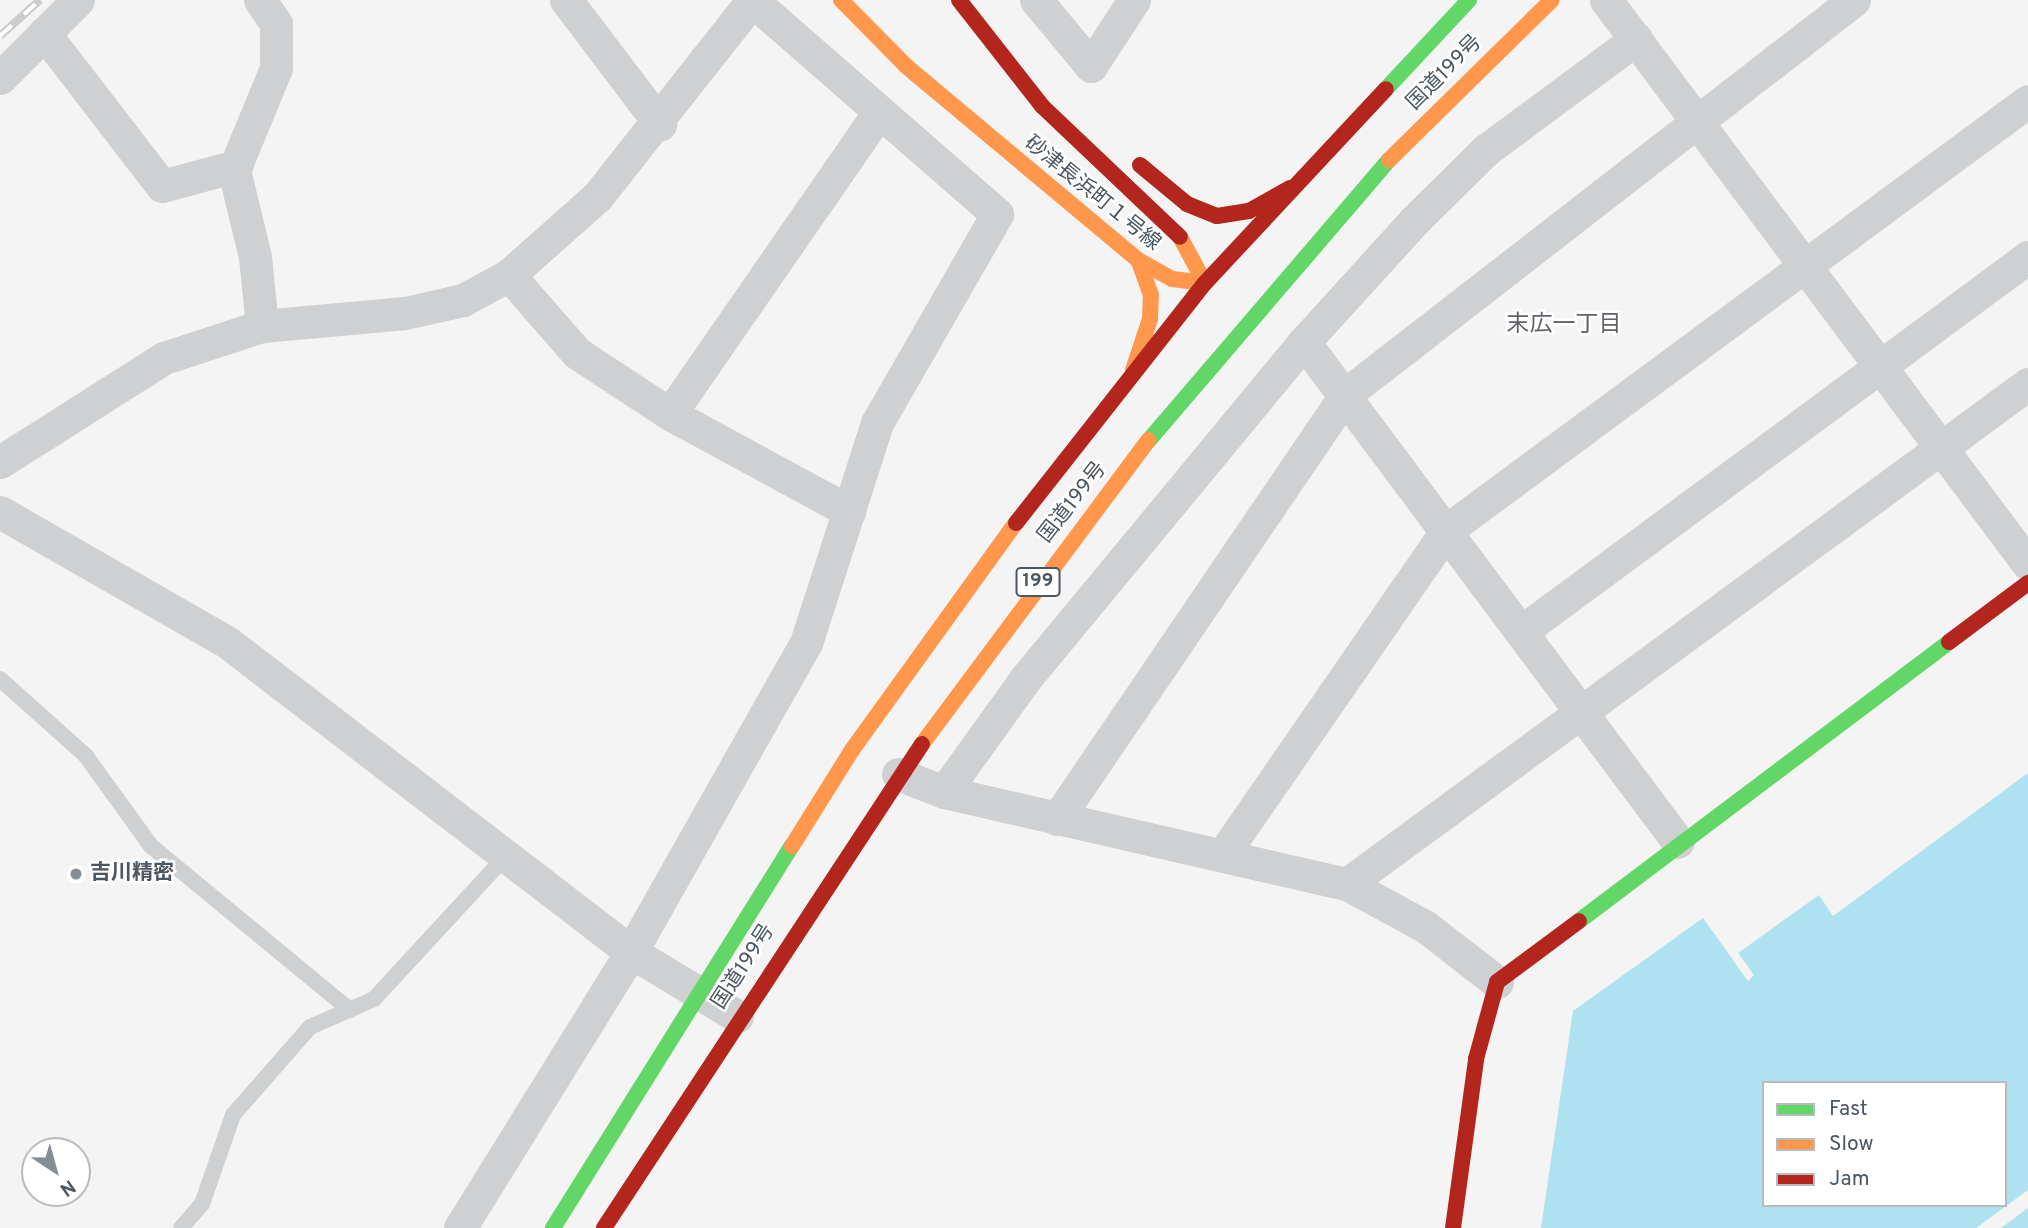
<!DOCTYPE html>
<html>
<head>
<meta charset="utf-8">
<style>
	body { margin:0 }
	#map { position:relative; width:2028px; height:1228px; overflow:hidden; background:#f4f4f4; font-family:Overpass,"Noto Sans JP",sans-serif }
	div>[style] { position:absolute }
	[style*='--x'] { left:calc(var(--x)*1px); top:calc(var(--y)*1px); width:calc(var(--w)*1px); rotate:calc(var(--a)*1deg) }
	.water>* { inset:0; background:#aee2f0 }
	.pier>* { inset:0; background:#f4f4f4 }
	.lane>* { height:16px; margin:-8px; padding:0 8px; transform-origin:8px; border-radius:8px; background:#ced0d2 }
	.street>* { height:33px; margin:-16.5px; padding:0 16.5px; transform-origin:16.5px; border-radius:16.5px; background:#ced0d2 }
	.fast>* { height:16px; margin:-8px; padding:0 8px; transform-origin:8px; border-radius:8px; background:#63d668 }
	.slow>* { height:16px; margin:-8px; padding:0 8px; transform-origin:8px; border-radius:8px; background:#ff974d }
	.jam>* { height:16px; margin:-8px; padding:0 8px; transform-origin:8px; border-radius:8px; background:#b3261e }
	.rail>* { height:8px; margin-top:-4px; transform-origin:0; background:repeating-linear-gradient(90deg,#fff 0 16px,#c9cacc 0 32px); box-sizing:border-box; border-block:2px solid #c9cacc }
	.dots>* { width:19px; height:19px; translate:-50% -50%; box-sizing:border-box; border:4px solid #fff; border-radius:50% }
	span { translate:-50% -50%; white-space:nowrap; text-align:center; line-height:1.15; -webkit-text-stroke:5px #fff; paint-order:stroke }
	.shield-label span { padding:2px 5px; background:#fff; border:2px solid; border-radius:5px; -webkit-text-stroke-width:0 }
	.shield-label { font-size:19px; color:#4a5661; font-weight:700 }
	.street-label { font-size:21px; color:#4a5661 }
	.poi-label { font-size:21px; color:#4a5661; font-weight:700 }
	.left { translate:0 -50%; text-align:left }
	.neighbourhood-label { font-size:23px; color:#5f6368 }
	.legend { position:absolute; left:1762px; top:1081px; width:245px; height:126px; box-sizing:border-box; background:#fff; border:2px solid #b7bbc0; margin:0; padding:9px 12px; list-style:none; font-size:21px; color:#4a5661 }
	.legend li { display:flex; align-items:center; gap:14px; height:35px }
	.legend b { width:35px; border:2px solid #b7bbc0 }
	.north { position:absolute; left:21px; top:1137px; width:70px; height:70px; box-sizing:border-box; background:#fff; border:2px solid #b7bbc0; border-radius:50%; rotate:144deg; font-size:19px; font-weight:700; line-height:28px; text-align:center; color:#4a5661 }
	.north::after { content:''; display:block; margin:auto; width:24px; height:32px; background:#868d94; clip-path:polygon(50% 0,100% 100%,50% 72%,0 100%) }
</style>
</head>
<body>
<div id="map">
	<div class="water">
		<i style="clip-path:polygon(evenodd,2028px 773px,2028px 1228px,1541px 1228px,1573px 1011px,1703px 918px,1748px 981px,1754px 975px,1738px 953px,1819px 895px,1833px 916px,2028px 773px,1764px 1083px,2005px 1083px,2005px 1205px,1764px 1205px,1764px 1083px)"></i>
	</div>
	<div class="pier">
		<i style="clip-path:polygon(2028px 1190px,2028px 1208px,2001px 1228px,1976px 1228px)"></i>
	</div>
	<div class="lane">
		<i style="--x:0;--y:679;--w:115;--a:41.8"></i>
		<i style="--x:86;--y:756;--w:111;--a:54.2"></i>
		<i style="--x:151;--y:846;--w:258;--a:39.5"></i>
		<i style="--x:181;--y:1228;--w:32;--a:-49"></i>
		<i style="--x:202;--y:1204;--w:94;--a:-70.8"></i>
		<i style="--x:233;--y:1115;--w:117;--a:-48.8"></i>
		<i style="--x:310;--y:1027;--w:70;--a:-23.6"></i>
		<i style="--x:374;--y:999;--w:195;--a:-47.3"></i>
	</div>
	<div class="street">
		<i style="--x:260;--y:0;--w:29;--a:56"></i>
		<i style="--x:276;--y:24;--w:44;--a:90"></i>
		<i style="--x:276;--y:68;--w:110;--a:112.4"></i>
		<i style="--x:234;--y:170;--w:89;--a:76.4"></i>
		<i style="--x:255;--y:257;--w:69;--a:84.2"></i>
		<i style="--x:566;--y:0;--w:156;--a:52.8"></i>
		<i style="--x:1036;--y:0;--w:86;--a:50.2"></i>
		<i style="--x:1091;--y:66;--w:79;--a:-56.9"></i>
		<i style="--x:1606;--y:0;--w:704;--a:53.2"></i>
		<i style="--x:44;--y:33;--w:193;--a:52.4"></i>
		<i style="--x:162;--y:186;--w:77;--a:-15.1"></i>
		<i style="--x:0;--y:78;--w:110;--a:-45"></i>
		<i style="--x:509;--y:275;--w:103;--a:48.9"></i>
		<i style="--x:577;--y:353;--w:111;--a:33.3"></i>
		<i style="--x:670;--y:414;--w:204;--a:28.5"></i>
		<i style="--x:1304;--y:342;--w:624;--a:53.2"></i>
		<i style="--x:670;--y:414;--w:367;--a:-55.3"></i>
		<i style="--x:0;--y:462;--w:194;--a:-32.4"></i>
		<i style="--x:164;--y:358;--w:103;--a:-18.1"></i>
		<i style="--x:262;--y:326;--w:144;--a:-5.2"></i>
		<i style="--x:405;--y:313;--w:59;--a:-12.6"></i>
		<i style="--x:463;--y:300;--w:52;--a:-28.5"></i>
		<i style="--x:509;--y:275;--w:118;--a:-41.6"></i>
		<i style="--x:597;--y:197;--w:250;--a:-51.7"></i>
		<i style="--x:0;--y:512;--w:262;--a:29.8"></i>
		<i style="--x:227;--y:642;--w:509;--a:37.5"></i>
		<i style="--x:631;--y:952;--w:124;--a:31.1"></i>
		<i style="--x:1522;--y:631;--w:629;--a:-36.47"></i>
		<i style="--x:898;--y:774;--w:49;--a:21.4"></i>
		<i style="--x:944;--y:792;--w:413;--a:12.9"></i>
		<i style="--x:1347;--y:884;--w:90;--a:28.6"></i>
		<i style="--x:1426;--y:927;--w:90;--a:37.8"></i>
		<i style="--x:944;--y:792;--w:140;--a:-54.3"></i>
		<i style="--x:1026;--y:678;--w:436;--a:-50.4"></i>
		<i style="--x:1304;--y:342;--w:165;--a:-47.7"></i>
		<i style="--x:1415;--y:220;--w:100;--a:-44.6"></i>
		<i style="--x:1486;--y:150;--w:187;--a:-36.5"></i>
		<i style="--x:1057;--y:819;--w:514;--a:-55.78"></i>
		<i style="--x:1346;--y:394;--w:643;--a:-37.8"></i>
		<i style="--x:1224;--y:853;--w:393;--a:-55.4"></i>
		<i style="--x:1447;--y:530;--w:722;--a:-36.44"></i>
		<i style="--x:1347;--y:884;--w:845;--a:-36.29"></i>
		<i style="--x:460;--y:1228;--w:325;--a:-58.2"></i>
		<i style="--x:631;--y:952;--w:355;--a:-60.5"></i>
		<i style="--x:806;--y:643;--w:231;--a:-72.1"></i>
		<i style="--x:877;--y:423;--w:241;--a:-60.1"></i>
		<i style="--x:997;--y:214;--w:325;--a:-138.9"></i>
	</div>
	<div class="fast">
		<i style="--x:1386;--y:89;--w:122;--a:-47"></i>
		<i style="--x:1149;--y:440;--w:369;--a:-49.4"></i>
		<i style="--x:1579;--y:921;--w:463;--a:-37"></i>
		<i style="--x:553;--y:1228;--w:451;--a:-58"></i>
	</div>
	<div class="slow">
		<i style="--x:841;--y:0;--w:93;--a:45.4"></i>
		<i style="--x:906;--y:66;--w:302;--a:39.9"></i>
		<i style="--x:1138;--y:260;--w:39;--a:29"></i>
		<i style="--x:1172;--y:279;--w:33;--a:7"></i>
		<i style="--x:1205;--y:283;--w:52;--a:-118.5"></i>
		<i style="--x:1389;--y:160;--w:228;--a:-44.5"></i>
		<i style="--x:1133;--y:370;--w:54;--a:-71.6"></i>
		<i style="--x:1150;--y:319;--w:24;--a:-88"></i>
		<i style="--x:1151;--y:295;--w:37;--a:-110"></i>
		<i style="--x:922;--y:744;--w:379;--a:-53.3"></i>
		<i style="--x:792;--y:846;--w:113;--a:-58"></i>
		<i style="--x:852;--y:750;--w:280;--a:-54.2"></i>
	</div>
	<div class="jam">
		<i style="--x:959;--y:0;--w:135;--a:51.9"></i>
		<i style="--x:1042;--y:106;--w:190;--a:43.5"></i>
		<i style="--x:1140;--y:165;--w:61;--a:39.7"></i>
		<i style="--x:1187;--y:204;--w:32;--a:22"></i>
		<i style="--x:1217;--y:216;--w:32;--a:-9"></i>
		<i style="--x:1249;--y:211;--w:47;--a:-29.3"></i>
		<i style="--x:1016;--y:523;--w:305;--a:-51.8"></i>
		<i style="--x:1205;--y:283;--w:265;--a:-47"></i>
		<i style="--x:1949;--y:642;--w:99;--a:-36.8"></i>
		<i style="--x:604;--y:1228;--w:579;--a:-56.69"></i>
		<i style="--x:1453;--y:1228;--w:171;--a:-82.2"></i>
		<i style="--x:1476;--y:1059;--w:80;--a:-74.7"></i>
		<i style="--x:1497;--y:982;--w:102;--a:-36.6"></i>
	</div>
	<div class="rail">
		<i style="--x:0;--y:36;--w:54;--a:-42"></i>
	</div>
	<div class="dots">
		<i style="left:76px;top:874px;background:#868d94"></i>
	</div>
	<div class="shield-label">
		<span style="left:1038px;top:582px">199</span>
	</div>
	<div class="street-label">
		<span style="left:1445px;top:73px;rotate:-45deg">国道199号</span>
		<span style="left:1092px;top:194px;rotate:39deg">砂津長浜町１号線</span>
		<span style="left:1073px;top:503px;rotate:-52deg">国道199号</span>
		<span style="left:744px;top:967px;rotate:-57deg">国道199号</span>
	</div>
	<div class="poi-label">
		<span class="left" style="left:90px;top:874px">吉川精密</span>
	</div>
	<div class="neighbourhood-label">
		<span style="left:1564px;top:326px">末広一丁目</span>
	</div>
	<ul class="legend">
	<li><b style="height:9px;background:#63d668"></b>Fast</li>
	<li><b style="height:9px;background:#ff974d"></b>Slow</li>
	<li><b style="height:9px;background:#b3261e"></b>Jam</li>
	</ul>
	<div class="north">N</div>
</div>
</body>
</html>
